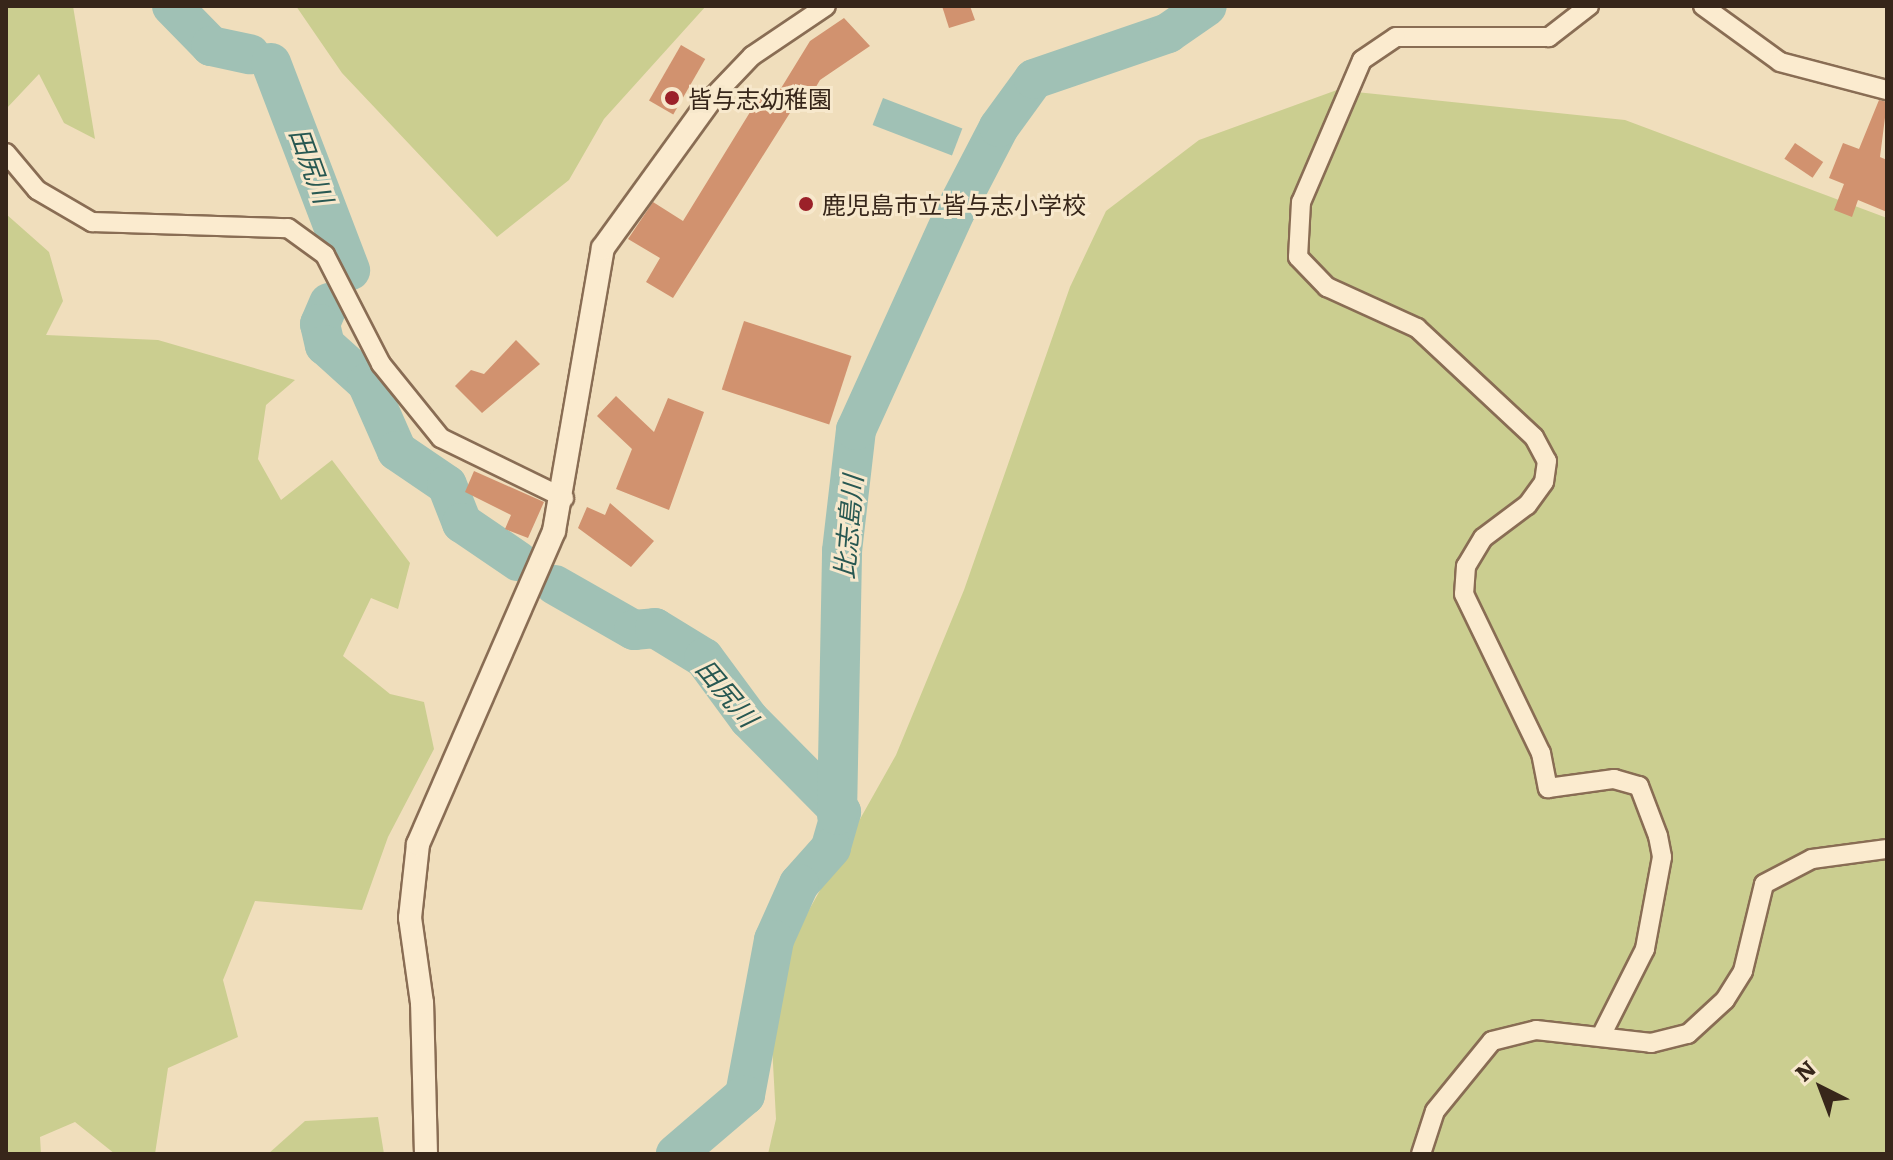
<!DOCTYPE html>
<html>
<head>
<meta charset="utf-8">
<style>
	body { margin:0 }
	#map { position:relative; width:1893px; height:1160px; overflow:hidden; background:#f0debc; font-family:Literata,"Noto Sans JP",serif }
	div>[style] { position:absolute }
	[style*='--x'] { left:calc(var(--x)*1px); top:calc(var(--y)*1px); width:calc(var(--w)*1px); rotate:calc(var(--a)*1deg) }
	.green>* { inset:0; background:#cbce90 }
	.water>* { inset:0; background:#a0c1b5; transform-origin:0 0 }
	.river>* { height:40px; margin:-20px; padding:0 20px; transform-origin:20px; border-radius:20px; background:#a0c1b5 }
	.building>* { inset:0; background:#d1926f; transform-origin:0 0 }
	.roads { filter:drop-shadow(2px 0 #896d54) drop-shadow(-2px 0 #896d54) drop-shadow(0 2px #896d54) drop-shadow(0 -2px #896d54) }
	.minor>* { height:18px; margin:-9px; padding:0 9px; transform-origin:9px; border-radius:9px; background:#fbebcf }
	.tertiary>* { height:22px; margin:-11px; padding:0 11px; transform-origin:11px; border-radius:11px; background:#fbebcf }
	.dots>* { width:22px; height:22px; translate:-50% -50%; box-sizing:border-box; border:4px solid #f7e8cc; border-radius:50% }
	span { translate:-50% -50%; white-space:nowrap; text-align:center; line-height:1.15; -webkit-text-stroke:6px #f7e8cc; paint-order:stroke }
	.poi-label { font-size:24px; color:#37261a }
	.left { translate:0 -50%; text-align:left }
	.water-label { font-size:26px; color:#285852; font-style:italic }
	.frame { position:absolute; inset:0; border:8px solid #37261a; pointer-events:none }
	.north { position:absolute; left:1781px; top:1048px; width:80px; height:80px; -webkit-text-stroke:6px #f7e8cc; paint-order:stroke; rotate:318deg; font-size:22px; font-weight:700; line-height:32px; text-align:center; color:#37261a }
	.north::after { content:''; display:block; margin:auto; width:28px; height:36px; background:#37261a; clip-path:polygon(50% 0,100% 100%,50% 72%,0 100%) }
</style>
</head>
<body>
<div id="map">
	<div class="green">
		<i style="clip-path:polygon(6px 6px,73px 6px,95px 139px,64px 123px,39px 74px,6px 109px)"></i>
		<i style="clip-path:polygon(296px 6px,706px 6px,604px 119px,569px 180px,497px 237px,342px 73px)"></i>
		<i style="clip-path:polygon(1337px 90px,1625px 120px,1887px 218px,1887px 1154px,768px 1154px,776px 1119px,772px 1045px,791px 942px,896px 755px,964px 590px,1070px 287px,1106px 211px,1199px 140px)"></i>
		<i style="clip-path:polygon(6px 214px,49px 252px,63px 301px,46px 335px,158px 340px,295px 380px,266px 405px,258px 459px,281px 500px,332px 460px,410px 563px,398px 609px,371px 598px,343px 656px,390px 694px,424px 702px,434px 749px,388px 837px,362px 910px,255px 901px,223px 980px,238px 1037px,168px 1068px,155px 1154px,115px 1154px,75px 1122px,40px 1137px,41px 1154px,6px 1154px)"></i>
		<i style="clip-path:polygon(378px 1117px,384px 1154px,268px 1154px,305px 1121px)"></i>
	</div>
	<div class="water">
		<i style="left:883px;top:98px;width:85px;height:29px;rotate:21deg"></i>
	</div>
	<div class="river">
		<i style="--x:172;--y:6;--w:56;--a:45.7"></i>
		<i style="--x:211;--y:46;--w:40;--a:12"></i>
		<i style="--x:271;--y:63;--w:222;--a:69.1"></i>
		<i style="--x:329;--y:303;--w:23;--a:113"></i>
		<i style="--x:320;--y:324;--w:22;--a:77"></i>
		<i style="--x:325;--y:345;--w:57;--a:42.1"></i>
		<i style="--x:367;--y:383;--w:74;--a:66.2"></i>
		<i style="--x:397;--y:451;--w:60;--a:34.2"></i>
		<i style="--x:447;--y:485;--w:41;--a:68.5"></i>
		<i style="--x:462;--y:523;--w:68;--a:34.2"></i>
		<i style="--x:555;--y:585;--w:91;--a:29.7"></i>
		<i style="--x:634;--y:630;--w:21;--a:-5"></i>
		<i style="--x:655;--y:628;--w:57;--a:31.5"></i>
		<i style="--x:704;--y:658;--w:76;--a:53.6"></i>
		<i style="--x:749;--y:719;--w:131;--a:45.3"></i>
		<i style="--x:841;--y:812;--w:37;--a:106"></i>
		<i style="--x:831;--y:848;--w:48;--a:131.6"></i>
		<i style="--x:799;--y:884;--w:61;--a:114.1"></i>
		<i style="--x:774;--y:940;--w:158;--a:100.6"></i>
		<i style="--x:745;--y:1095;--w:91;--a:139.5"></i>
		<i style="--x:837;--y:815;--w:264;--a:-88.9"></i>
		<i style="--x:842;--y:551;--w:122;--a:-83.4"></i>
		<i style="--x:856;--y:430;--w:242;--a:-65.6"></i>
		<i style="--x:956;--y:210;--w:93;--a:-62.6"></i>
		<i style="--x:999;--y:127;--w:59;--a:-53.9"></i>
		<i style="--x:1034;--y:79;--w:142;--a:-18.9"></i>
		<i style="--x:1168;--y:33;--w:47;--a:-34.7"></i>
	</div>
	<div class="building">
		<i style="clip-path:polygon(942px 6px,970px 6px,975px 20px,949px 28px)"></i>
		<i style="clip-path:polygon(844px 18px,870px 46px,820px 80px,807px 102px,800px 97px,673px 298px,646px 282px,660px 258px,628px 239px,653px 202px,683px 221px,763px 91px,775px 98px,810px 41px)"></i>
		<i style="left:681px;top:45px;width:28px;height:64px;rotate:30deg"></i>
		<i style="clip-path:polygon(1879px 100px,1887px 102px,1880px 157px,1887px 160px,1887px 212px,1858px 200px,1852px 217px,1834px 210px,1844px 184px,1829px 178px,1843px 143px,1859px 149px)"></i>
		<i style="left:1795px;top:143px;width:34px;height:19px;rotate:34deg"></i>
		<i style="left:744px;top:321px;width:113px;height:72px;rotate:18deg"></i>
		<i style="clip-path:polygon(516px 340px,540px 364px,482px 413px,455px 386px,471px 370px,484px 374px)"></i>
		<i style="clip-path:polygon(616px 396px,654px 432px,668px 398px,704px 412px,669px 510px,616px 489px,632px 449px,597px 416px)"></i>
		<i style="clip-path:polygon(474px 471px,544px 502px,528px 538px,505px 529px,511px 515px,465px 492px)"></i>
		<i style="clip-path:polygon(610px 503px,654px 541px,631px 567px,578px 528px,587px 507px,605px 515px)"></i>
	</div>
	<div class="roads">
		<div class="minor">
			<i style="--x:1589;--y:6;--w:51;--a:142.2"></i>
			<i style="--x:1549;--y:37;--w:153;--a:180"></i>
			<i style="--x:1396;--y:37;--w:41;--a:145.9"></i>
			<i style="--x:1362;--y:60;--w:155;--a:113.2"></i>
			<i style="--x:1301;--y:202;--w:55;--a:93.1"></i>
			<i style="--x:1298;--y:257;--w:42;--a:46"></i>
			<i style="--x:1327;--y:287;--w:99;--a:24.5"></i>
			<i style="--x:1417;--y:328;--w:160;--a:43"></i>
			<i style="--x:1534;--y:437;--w:27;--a:62"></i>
			<i style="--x:1547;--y:461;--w:21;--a:98"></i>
			<i style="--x:1544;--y:482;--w:29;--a:126"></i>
			<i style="--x:1527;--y:505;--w:55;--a:143.1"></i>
			<i style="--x:1483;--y:538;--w:33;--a:121"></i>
			<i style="--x:1466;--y:566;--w:28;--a:94"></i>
			<i style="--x:1464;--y:594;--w:177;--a:64.2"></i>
			<i style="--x:1541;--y:753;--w:36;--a:79"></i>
			<i style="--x:1548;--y:788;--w:67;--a:-7.8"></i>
			<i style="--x:1614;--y:779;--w:26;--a:16"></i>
			<i style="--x:1639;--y:786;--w:53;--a:69.2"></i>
			<i style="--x:1658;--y:836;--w:21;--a:79"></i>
			<i style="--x:1662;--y:857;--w:94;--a:100.5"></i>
			<i style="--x:1645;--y:949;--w:95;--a:116.8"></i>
			<i style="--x:1703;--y:6;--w:95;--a:36"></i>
			<i style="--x:1780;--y:62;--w:111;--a:14.7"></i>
			<i style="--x:710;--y:100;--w:61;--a:-46.3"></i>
			<i style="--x:752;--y:56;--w:89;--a:-34"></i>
			<i style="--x:6;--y:153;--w:48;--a:50"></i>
			<i style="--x:37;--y:190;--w:64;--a:30.2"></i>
			<i style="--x:92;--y:222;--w:196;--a:1.8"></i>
			<i style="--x:288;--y:228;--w:46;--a:36.1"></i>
			<i style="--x:325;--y:255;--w:123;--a:62.8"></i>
			<i style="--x:381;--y:364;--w:95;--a:51"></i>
			<i style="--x:441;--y:438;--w:137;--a:26"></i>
			<i style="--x:1421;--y:1154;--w:45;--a:-72"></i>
			<i style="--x:1435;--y:1111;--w:90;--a:-50.8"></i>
			<i style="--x:1492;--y:1041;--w:45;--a:-14"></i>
			<i style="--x:1536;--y:1030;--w:116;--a:6.4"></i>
			<i style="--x:1651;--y:1043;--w:38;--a:-14"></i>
			<i style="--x:1688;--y:1034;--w:50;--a:-42.6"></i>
			<i style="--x:1725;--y:1000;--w:34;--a:-58"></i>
			<i style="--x:1743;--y:971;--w:89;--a:-76.4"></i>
			<i style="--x:1764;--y:884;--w:54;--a:-27.5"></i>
			<i style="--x:1812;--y:859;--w:76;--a:-7.6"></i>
		</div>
		<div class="tertiary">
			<i style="--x:426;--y:1154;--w:151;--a:-91.5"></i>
			<i style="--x:422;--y:1003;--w:86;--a:-98"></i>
			<i style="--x:410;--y:918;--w:74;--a:-83.8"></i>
			<i style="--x:418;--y:844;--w:341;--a:-66.5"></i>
			<i style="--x:554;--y:531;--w:287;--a:-80.2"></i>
			<i style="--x:603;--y:248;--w:183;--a:-54.1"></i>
		</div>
	</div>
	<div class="dots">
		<i style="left:672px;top:98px;background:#9b2129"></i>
		<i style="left:806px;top:204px;background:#9b2129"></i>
	</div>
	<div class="poi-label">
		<span class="left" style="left:688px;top:98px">皆与志幼稚園</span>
		<span class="left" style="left:822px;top:204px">鹿児島市立皆与志小学校</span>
	</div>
	<div class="water-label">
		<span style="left:313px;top:165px;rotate:70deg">田尻川</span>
		<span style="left:847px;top:527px;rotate:-85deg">比志島川</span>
		<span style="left:728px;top:692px;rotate:50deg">田尻川</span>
	</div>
	<div class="frame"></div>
	<div class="north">N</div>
</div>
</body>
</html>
